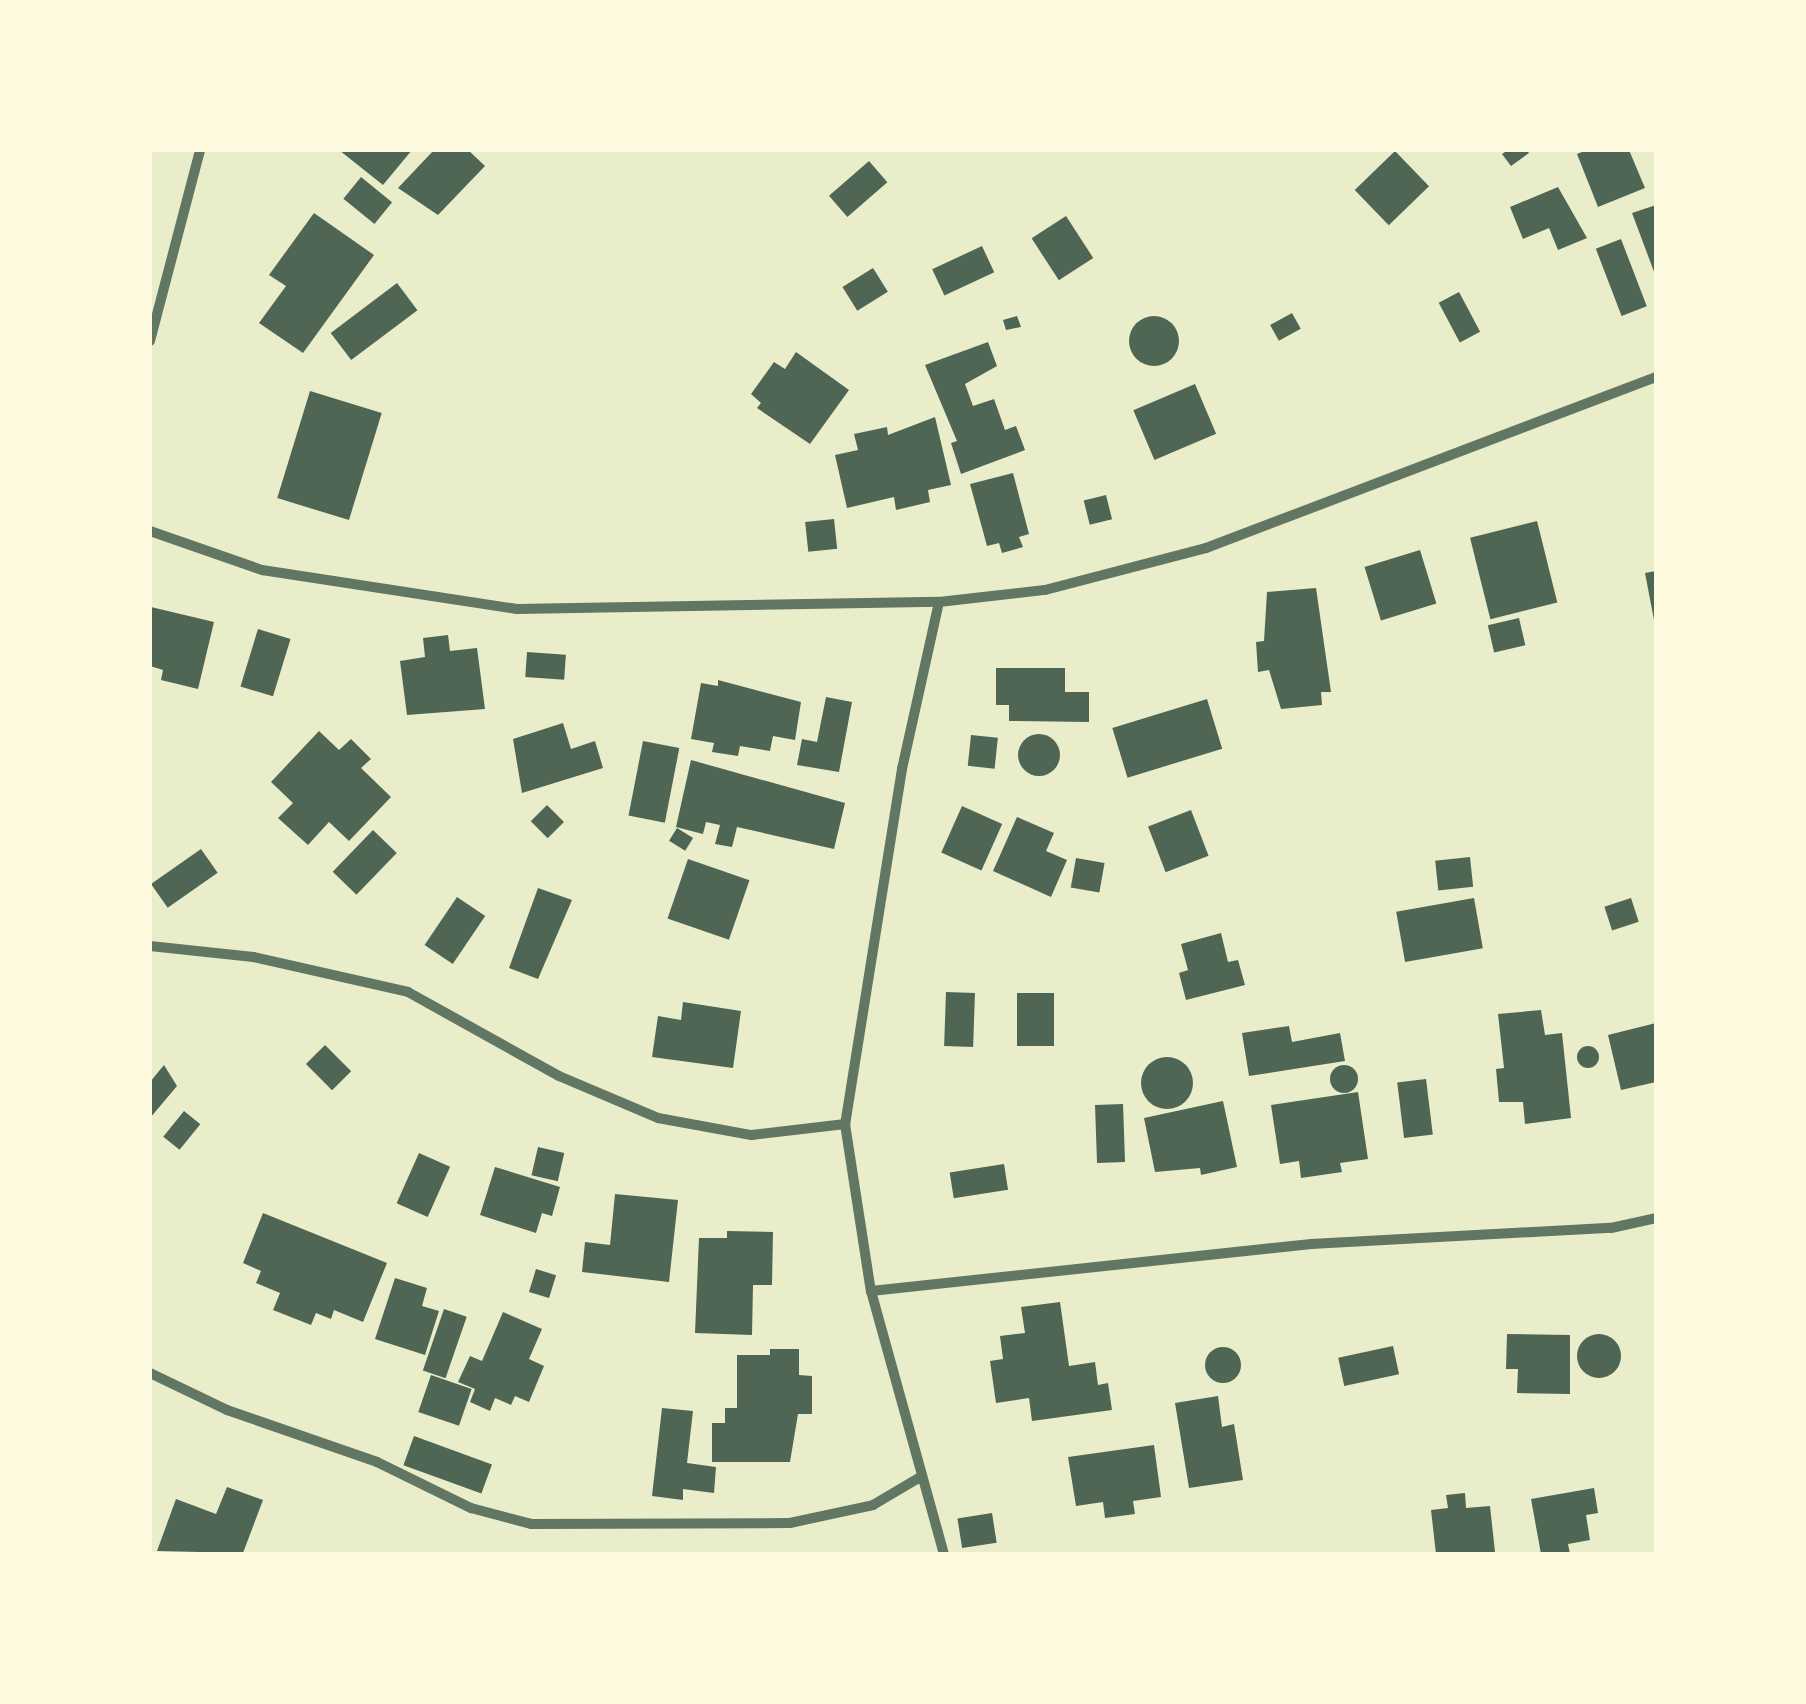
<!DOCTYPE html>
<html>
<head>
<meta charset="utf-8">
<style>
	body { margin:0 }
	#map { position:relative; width:1806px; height:1704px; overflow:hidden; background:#e9edc9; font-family:Mulish,sans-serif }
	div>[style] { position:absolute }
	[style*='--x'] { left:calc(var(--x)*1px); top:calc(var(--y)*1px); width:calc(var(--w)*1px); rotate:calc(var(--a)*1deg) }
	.building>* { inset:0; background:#4f6655; transform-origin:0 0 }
	.round { border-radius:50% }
	.minor>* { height:10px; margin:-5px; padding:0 5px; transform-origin:5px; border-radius:5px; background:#617663 }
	span { translate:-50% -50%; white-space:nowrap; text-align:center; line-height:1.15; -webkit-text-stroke:9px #fefae0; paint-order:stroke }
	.frame { position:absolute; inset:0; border:152px solid #fefae0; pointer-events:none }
</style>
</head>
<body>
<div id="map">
	<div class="building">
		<i style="clip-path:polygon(339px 150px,412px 150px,383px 185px)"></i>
		<i style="clip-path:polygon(434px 150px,468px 150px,485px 166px,438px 215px,398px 188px)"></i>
		<i style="clip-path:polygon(1508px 150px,1527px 150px,1529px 153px,1511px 166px,1502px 154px)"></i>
		<i style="clip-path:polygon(1587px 150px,1629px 150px,1645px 188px,1598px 207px,1577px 154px)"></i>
		<i style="left:1395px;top:151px;width:49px;height:56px;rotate:46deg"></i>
		<i style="left:869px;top:161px;width:28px;height:53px;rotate:49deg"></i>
		<i style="left:361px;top:177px;width:40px;height:28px;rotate:39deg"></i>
		<i style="clip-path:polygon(1558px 187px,1587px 238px,1558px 250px,1549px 228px,1523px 239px,1510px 207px)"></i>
		<i style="clip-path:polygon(1656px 205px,1656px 277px,1632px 213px)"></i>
		<i style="clip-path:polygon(314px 213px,374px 255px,303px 353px,259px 323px,286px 286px,269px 275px)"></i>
		<i style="left:1066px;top:216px;width:50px;height:41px;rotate:57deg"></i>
		<i style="left:1621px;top:239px;width:72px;height:27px;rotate:69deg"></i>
		<i style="left:982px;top:246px;width:29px;height:55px;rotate:65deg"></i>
		<i style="left:873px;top:268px;width:28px;height:36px;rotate:58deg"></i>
		<i style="left:397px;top:283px;width:34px;height:83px;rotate:53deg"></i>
		<i style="left:1459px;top:292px;width:45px;height:23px;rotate:62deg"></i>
		<i style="left:1292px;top:313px;width:18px;height:25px;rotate:61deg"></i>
		<i class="round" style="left:1129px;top:316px;width:50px;height:50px"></i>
		<i style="clip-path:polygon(1017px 316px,1021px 327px,1006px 330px,1003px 320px)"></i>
		<i style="clip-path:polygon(988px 342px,997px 366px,965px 384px,973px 406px,994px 399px,1005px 430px,1016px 426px,1025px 450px,961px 474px,951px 443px,957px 441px,925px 365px)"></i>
		<i style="clip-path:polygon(796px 352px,849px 390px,810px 444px,757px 408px,761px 403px,751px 394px,774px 362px,785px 369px)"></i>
		<i style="left:1195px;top:384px;width:54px;height:67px;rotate:67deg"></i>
		<i style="left:310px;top:391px;width:75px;height:112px;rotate:17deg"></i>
		<i style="clip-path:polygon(935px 417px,951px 485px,928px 490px,930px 502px,896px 510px,894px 497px,847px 508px,835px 455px,858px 450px,854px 434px,887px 427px,888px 435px)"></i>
		<i style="clip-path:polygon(1013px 473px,1029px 534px,1019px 537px,1023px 547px,1002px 553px,999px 543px,987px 546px,970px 484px)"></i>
		<i style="left:1106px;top:495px;width:25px;height:23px;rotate:76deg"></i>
		<i style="left:834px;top:519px;width:30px;height:29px;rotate:84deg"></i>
		<i style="left:1537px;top:521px;width:84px;height:69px;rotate:76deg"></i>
		<i style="left:1420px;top:550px;width:56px;height:58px;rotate:73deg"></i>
		<i style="clip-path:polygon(1656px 571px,1656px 620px,1654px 620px,1645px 573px)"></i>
		<i style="clip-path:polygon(1316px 588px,1331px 692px,1321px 692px,1322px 705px,1281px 709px,1269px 670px,1258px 672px,1256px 642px,1264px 641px,1267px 592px)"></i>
		<i style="clip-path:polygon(151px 607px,214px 622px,198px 689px,161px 680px,163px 670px,150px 666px)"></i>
		<i style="left:1519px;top:618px;width:28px;height:32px;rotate:77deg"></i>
		<i style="left:258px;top:629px;width:34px;height:60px;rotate:17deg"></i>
		<i style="clip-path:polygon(448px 635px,450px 651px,477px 648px,485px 709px,407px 715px,400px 661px,425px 657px,423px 638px)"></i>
		<i style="left:527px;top:652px;width:39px;height:25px;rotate:4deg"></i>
		<i style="clip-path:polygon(996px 668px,1065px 668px,1065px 692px,1089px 692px,1089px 722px,1009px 721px,1009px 705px,996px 705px)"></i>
		<i style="clip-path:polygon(718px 680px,801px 702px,795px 740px,773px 736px,770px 751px,740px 746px,738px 756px,712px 752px,714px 743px,691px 739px,701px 683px,718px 686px)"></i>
		<i style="clip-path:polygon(826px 697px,852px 702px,839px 772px,797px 765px,802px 739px,817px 742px)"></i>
		<i style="left:1207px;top:699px;width:52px;height:99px;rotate:73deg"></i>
		<i style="clip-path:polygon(563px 723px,571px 749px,595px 741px,603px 768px,522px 793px,513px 739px)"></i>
		<i style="clip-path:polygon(319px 731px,339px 750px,351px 739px,371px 759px,361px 768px,391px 797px,349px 841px,329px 822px,308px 845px,278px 818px,293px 803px,271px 782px)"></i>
		<i class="round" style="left:1018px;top:734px;width:42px;height:42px"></i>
		<i style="left:971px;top:735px;width:27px;height:31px;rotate:6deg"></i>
		<i style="left:643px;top:741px;width:37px;height:76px;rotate:11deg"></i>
		<i style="clip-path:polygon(691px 760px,845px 803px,834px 849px,737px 827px,732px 847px,715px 844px,720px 825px,706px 822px,703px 834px,676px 827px)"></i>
		<i style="left:547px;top:805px;width:24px;height:23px;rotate:45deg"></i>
		<i style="left:962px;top:806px;width:44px;height:51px;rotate:24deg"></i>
		<i style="left:1191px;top:810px;width:49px;height:46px;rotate:69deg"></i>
		<i style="clip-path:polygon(1017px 817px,1054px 833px,1046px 851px,1067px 860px,1051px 897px,993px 871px)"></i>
		<i style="left:677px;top:828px;width:19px;height:15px;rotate:32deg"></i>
		<i style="left:373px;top:830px;width:33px;height:58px;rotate:44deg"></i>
		<i style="left:201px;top:849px;width:29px;height:61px;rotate:55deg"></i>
		<i style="left:1470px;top:857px;width:30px;height:35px;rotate:84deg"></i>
		<i style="left:1076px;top:858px;width:29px;height:30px;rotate:10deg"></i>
		<i style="left:688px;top:859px;width:65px;height:63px;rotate:19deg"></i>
		<i style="clip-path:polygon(538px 888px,572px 900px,538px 979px,509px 968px)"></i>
		<i style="left:457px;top:897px;width:34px;height:58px;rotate:34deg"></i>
		<i style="left:1474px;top:898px;width:51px;height:79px;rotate:80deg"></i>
		<i style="left:1631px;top:898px;width:25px;height:28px;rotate:72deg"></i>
		<i style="clip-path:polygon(1221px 933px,1228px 962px,1238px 960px,1245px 985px,1186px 1000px,1179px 973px,1188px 970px,1181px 944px)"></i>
		<i style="left:946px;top:992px;width:29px;height:54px;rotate:2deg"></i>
		<i style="left:1017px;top:993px;width:37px;height:53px"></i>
		<i style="clip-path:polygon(683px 1002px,741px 1011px,733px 1068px,652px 1057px,658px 1016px,681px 1020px)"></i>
		<i style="clip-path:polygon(1541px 1010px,1545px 1035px,1562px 1033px,1571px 1118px,1525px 1124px,1523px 1102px,1499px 1102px,1496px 1069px,1504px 1068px,1498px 1014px)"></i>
		<i style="clip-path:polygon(1656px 1023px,1656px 1082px,1621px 1090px,1608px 1035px)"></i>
		<i style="clip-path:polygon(1289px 1026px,1292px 1042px,1340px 1033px,1345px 1061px,1249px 1076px,1242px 1033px)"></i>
		<i style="left:325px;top:1045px;width:37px;height:27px;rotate:45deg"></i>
		<i class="round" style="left:1577px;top:1046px;width:22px;height:22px"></i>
		<i class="round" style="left:1141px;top:1057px;width:52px;height:52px"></i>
		<i style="clip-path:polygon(164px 1065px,177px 1086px,150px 1118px,150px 1082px)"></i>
		<i class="round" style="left:1330px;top:1065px;width:28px;height:28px"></i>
		<i style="left:1426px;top:1079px;width:56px;height:29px;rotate:83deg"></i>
		<i style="clip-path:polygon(1358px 1092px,1368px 1159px,1340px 1163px,1342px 1172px,1301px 1178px,1299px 1161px,1280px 1164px,1271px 1105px)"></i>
		<i style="clip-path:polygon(1223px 1101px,1237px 1167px,1201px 1175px,1200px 1168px,1155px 1172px,1144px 1118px)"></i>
		<i style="left:1123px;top:1104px;width:58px;height:28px;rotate:88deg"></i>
		<i style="left:184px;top:1111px;width:21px;height:33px;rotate:39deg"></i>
		<i style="left:538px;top:1147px;width:27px;height:29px;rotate:13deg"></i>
		<i style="left:419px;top:1153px;width:34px;height:55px;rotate:24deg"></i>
		<i style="left:1004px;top:1164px;width:26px;height:55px;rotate:81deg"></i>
		<i style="clip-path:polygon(495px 1167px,560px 1187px,552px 1216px,542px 1213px,536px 1233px,480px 1215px)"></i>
		<i style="clip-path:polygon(615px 1194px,678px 1200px,669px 1282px,582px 1272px,585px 1242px,610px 1245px)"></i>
		<i style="clip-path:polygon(263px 1213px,387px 1263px,363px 1322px,334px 1310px,331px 1319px,316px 1313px,311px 1325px,273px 1310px,280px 1293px,256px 1283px,261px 1271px,243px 1263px)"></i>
		<i style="clip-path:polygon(727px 1231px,773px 1232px,772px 1285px,753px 1285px,752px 1335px,695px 1333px,699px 1238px,727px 1238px)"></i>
		<i style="left:536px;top:1269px;width:21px;height:24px;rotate:17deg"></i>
		<i style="clip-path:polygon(395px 1278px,427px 1288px,422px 1306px,439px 1311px,425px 1355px,375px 1339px)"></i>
		<i style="clip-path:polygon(1060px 1302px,1069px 1366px,1095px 1362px,1098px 1385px,1108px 1383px,1112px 1410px,1032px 1421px,1029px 1398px,996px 1403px,990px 1361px,1003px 1359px,1000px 1336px,1025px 1333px,1021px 1307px)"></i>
		<i style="left:444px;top:1309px;width:24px;height:65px;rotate:19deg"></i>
		<i style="clip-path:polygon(503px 1312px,542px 1329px,529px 1359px,544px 1366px,529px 1402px,515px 1396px,511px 1405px,495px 1398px,490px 1411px,470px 1402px,475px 1389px,458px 1382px,470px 1356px,482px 1361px)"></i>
		<i style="clip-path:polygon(1507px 1334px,1570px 1335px,1570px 1394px,1517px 1393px,1518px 1369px,1506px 1369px)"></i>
		<i class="round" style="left:1577px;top:1334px;width:44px;height:44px"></i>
		<i style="left:1393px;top:1346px;width:29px;height:56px;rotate:78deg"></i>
		<i class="round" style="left:1205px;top:1347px;width:36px;height:36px"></i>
		<i style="clip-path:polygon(770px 1349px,799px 1349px,799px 1375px,812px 1376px,812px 1414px,798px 1414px,790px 1462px,712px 1462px,712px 1423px,725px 1423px,725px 1408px,737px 1408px,737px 1355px,770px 1355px)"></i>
		<i style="left:431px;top:1375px;width:43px;height:39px;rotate:19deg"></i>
		<i style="clip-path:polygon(1218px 1396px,1222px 1427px,1234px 1424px,1243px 1480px,1189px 1488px,1175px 1403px)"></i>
		<i style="clip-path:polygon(662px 1408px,693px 1411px,687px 1463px,716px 1467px,714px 1493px,683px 1489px,683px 1500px,652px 1496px)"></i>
		<i style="left:414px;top:1436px;width:83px;height:31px;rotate:20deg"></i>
		<i style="clip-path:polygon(1154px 1445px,1161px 1497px,1133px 1501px,1135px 1514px,1105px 1518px,1103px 1502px,1076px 1506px,1068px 1457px)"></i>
		<i style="clip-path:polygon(227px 1487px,263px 1500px,243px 1553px,157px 1551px,176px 1499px,216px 1514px)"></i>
		<i style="clip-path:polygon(1594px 1488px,1598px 1513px,1586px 1515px,1590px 1540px,1568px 1544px,1570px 1554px,1541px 1554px,1531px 1499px)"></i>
		<i style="clip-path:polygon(1465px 1493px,1466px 1508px,1490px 1506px,1495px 1552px,1436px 1554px,1431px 1510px,1448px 1508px,1446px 1495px)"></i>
		<i style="left:992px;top:1513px;width:30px;height:35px;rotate:81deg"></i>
	</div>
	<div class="minor">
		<i style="--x:150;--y:341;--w:197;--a:-75.3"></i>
		<i style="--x:150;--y:531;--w:119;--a:19.2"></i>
		<i style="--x:262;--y:570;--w:258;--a:8.7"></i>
		<i style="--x:517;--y:609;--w:422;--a:-1"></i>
		<i style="--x:939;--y:602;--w:107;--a:-6.5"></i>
		<i style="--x:1045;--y:590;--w:166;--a:-14.6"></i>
		<i style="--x:1206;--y:548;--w:481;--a:-20.8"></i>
		<i style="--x:939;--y:602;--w:171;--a:102.5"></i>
		<i style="--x:902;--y:769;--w:360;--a:99.1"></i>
		<i style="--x:845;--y:1124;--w:169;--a:81.2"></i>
		<i style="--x:871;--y:1291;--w:273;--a:74.5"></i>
		<i style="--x:150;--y:946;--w:104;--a:6.1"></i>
		<i style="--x:253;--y:957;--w:159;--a:12.7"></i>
		<i style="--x:408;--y:992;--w:173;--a:29.1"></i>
		<i style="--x:559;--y:1076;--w:108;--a:23"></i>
		<i style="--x:658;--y:1118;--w:95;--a:10.4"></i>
		<i style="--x:751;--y:1135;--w:95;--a:-6.7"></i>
		<i style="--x:871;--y:1291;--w:443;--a:-6.1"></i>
		<i style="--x:1311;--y:1244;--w:300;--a:-3.1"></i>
		<i style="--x:1611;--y:1228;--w:46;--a:-12.5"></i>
		<i style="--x:150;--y:1373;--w:85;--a:25.7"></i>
		<i style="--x:227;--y:1410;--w:159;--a:19.1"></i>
		<i style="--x:377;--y:1462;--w:105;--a:26.1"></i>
		<i style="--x:471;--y:1508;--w:62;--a:14.9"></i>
		<i style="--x:531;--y:1524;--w:259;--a:-0.2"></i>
		<i style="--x:790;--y:1523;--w:85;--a:-12.2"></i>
		<i style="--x:873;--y:1505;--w:57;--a:-30.6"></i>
	</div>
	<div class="frame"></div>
</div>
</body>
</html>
